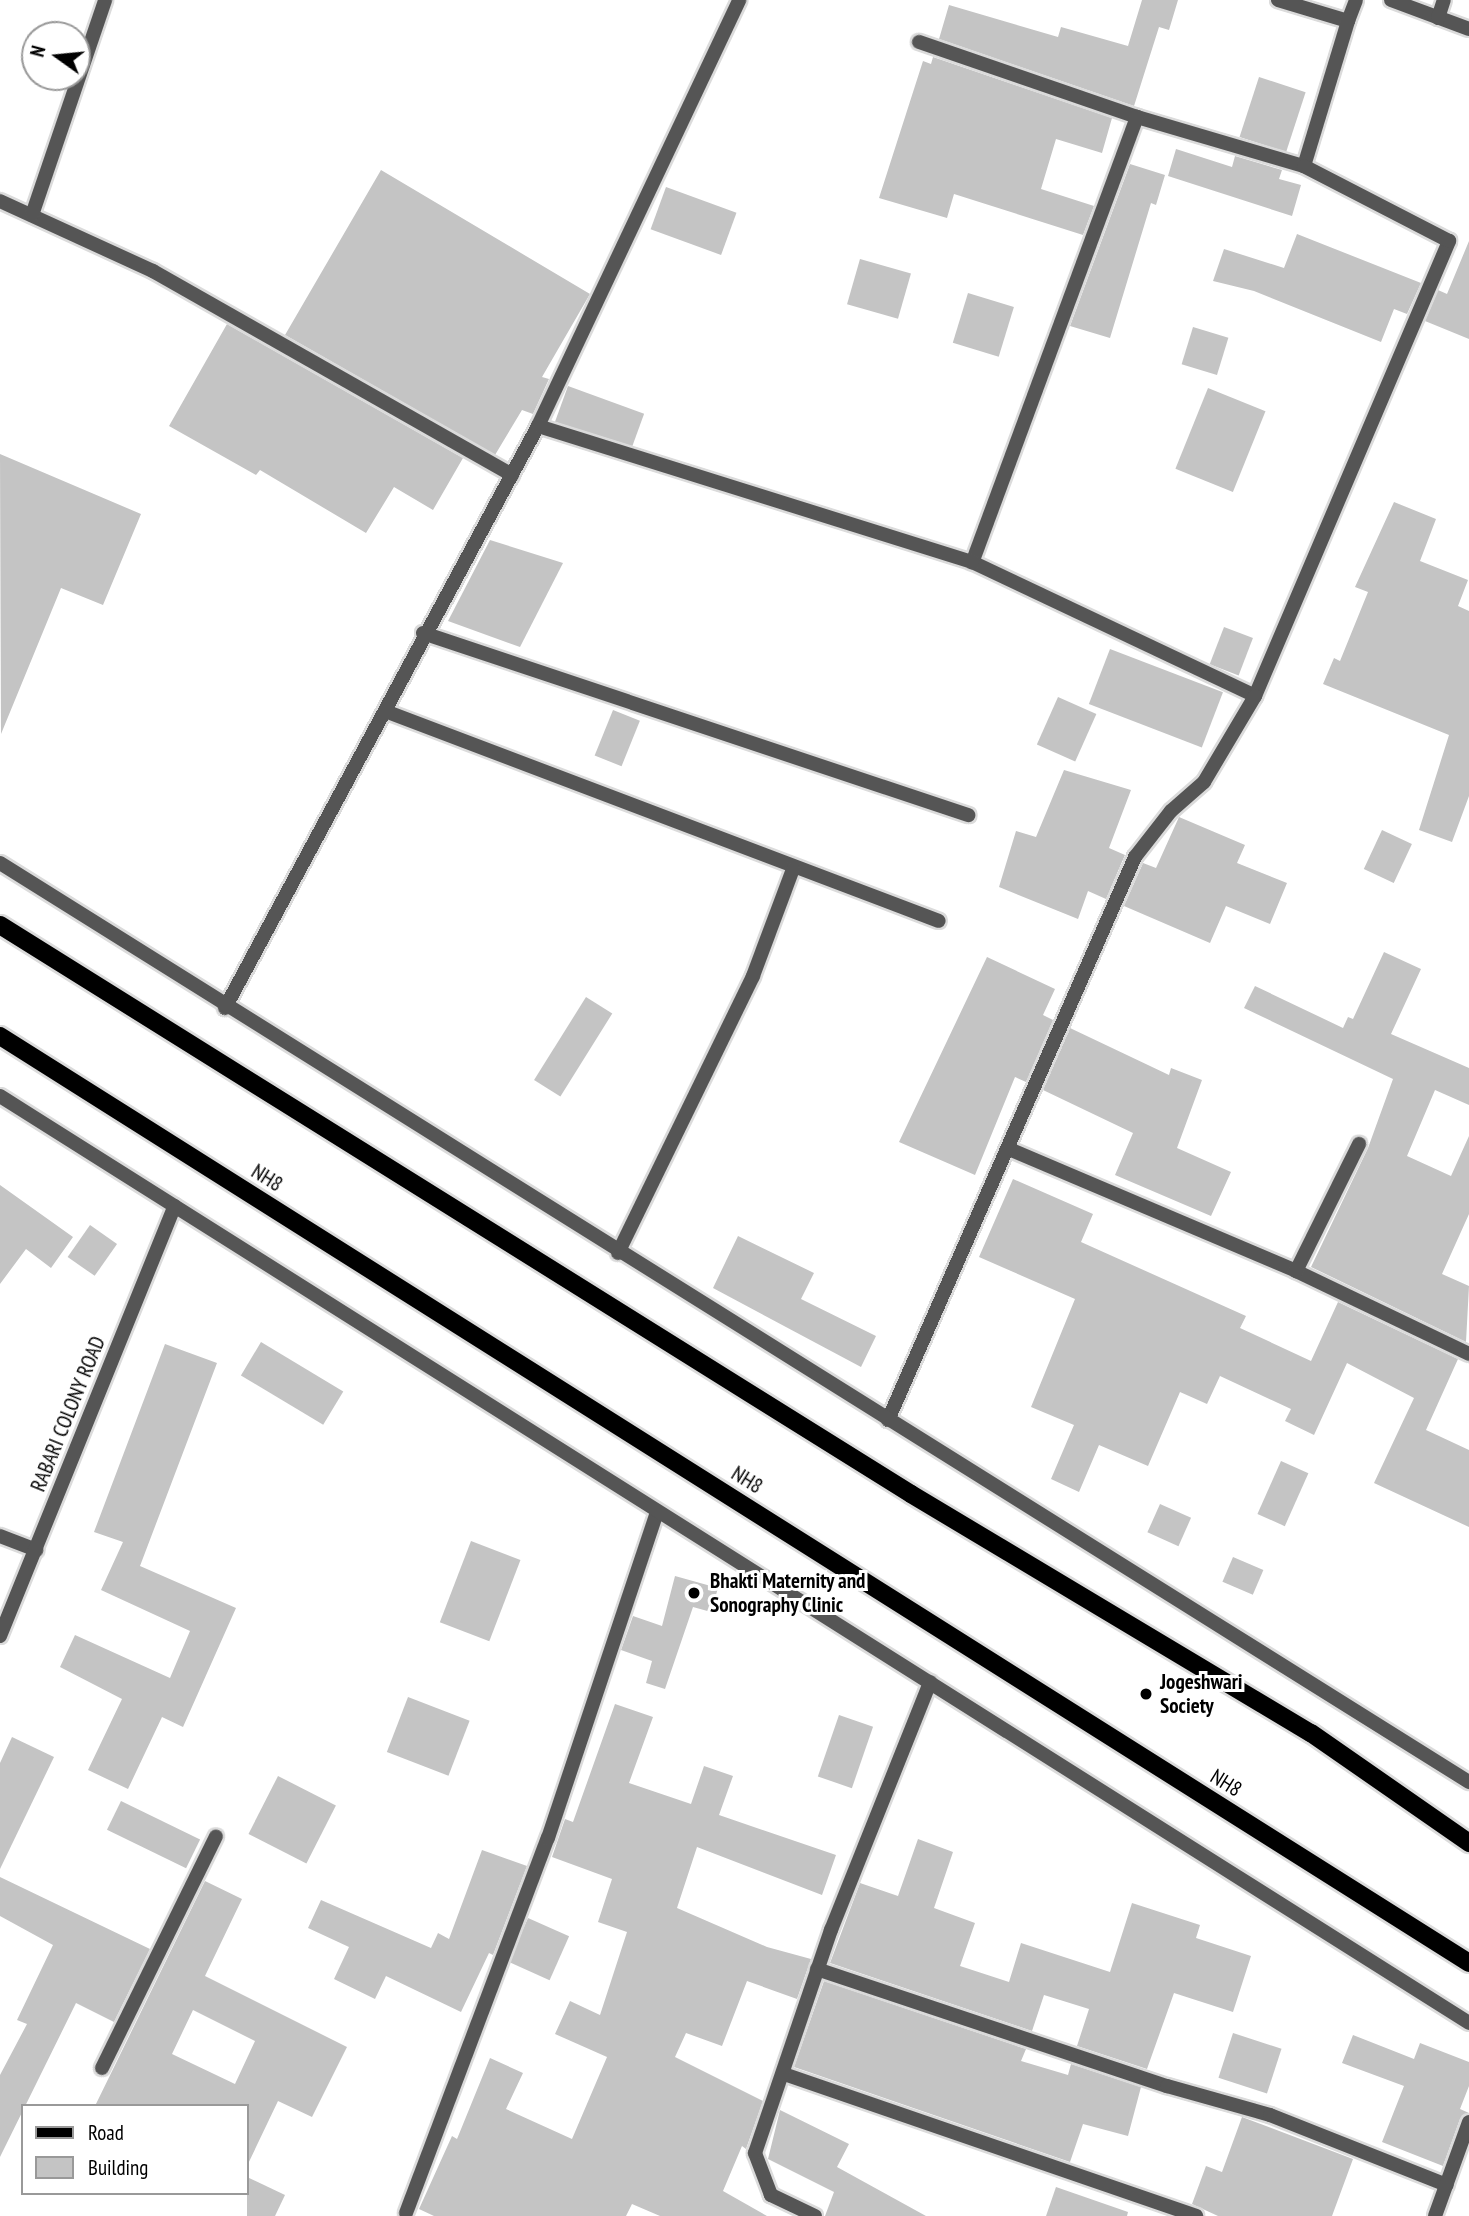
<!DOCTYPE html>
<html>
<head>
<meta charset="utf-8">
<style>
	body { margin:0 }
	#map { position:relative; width:1469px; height:2216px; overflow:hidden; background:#fff; font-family:"PT Sans Narrow",sans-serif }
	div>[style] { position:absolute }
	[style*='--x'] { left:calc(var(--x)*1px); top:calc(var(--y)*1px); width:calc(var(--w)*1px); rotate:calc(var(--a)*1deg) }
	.building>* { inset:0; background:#c4c4c4; transform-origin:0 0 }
	.roads { filter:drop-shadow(2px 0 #dbdbdb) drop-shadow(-2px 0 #dbdbdb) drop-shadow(0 2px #dbdbdb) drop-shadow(0 -2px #dbdbdb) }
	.minor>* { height:14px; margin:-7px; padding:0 7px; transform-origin:7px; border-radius:7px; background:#555 }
	.tertiary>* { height:14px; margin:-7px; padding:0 7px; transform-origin:7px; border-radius:7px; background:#555 }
	.primary>* { height:18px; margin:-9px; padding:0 9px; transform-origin:9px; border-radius:9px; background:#000 }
	.dots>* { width:19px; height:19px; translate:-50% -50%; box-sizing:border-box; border:4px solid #fff; border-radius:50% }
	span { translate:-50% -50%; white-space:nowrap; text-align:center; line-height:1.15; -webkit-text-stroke:6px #fff; paint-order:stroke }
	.street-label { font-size:21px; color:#000 }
	.poi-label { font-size:21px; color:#000; font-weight:700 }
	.left { translate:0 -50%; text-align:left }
	.legend { position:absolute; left:21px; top:2104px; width:228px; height:91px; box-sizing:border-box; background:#fff; border:2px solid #999; margin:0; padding:9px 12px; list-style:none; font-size:21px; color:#000 }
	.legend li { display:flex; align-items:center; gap:14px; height:35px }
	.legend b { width:35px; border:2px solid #999 }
	.north { position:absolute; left:21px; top:21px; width:70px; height:70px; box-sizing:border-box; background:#fff; border:2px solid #999; border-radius:50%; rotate:285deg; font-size:19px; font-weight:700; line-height:28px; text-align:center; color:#000 }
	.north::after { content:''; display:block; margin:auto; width:24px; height:32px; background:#000; clip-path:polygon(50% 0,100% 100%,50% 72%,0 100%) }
</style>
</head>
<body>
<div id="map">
	<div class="building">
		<i style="clip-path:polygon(1142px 0,1178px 0,1169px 30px,1159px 27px,1134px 106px,939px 39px,949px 5px,1058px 37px,1061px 27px,1128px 46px)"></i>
		<i style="clip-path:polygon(933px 57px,1112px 118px,1102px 153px,1056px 139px,1041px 189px,1094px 206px,1083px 235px,954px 194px,947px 218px,879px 198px,923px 61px,931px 64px)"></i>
		<i style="left:1259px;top:77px;width:49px;height:63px;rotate:18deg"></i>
		<i style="clip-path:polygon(1176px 149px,1232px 167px,1235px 156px,1282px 170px,1279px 179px,1301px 185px,1292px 216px,1168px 176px)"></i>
		<i style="clip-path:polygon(1130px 164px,1165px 175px,1156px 205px,1151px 203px,1110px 338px,1070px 326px)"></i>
		<i style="clip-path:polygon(381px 170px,590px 294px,542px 377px,549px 379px,533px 414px,522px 410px,495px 455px,285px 335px)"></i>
		<i style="left:666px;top:187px;width:75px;height:45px;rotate:20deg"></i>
		<i style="clip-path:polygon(1297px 234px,1421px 283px,1407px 314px,1394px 309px,1381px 342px,1254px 291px,1213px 281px,1224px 249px,1284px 268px)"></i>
		<i style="clip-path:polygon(1469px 241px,1469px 339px,1425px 321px,1438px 290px,1447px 294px)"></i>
		<i style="left:860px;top:259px;width:53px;height:47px;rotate:16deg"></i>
		<i style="left:968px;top:293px;width:48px;height:52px;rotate:17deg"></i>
		<i style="clip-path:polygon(227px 324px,463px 458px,433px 510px,394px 487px,366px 533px,260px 470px,256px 475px,169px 426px)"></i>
		<i style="left:1193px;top:327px;width:37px;height:39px;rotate:17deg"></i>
		<i style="left:568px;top:386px;width:81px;height:38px;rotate:20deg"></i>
		<i style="left:1208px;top:388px;width:62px;height:87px;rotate:22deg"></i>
		<i style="clip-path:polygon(0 454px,141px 514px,103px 605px,61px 588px,1px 734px)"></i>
		<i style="clip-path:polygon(1394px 502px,1436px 519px,1420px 561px,1468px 580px,1458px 606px,1469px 611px,1469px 796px,1452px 842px,1419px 830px,1449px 735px,1323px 684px,1334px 658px,1340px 661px,1368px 592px,1355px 587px)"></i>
		<i style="clip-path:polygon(490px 540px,563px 563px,520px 647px,448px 621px)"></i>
		<i style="left:1224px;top:627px;width:31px;height:40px;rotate:21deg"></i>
		<i style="left:1110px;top:649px;width:121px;height:59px;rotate:21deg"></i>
		<i style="left:1058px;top:697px;width:42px;height:52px;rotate:24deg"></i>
		<i style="left:613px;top:710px;width:29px;height:49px;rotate:22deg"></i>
		<i style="clip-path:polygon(1064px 770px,1131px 790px,1109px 848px,1125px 855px,1106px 899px,1088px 891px,1078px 919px,999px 887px,1016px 831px,1036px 837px)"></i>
		<i style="clip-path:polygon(1179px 817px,1245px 845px,1237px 863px,1287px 883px,1270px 924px,1226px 906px,1210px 943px,1124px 906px,1143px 863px,1156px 868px)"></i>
		<i style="left:1382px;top:830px;width:33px;height:43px;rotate:25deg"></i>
		<i style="clip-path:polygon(1384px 952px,1421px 969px,1391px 1034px,1469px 1068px,1469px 1105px,1435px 1090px,1407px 1156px,1451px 1176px,1469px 1136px,1469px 1214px,1442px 1274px,1469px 1286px,1466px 1342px,1311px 1267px,1368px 1148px,1393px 1079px,1244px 1008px,1255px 986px,1343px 1028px,1348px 1017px,1353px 1019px)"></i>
		<i style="clip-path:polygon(987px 957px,1055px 989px,1043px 1015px,1053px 1020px,1026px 1082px,1015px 1077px,975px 1175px,899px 1142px)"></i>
		<i style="left:586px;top:997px;width:31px;height:98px;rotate:32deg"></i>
		<i style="clip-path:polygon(1070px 1028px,1169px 1075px,1171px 1068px,1202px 1080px,1177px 1148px,1231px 1172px,1211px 1216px,1115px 1175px,1133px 1133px,1043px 1090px)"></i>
		<i style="clip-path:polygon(1013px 1179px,1093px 1214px,1081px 1242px,1246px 1316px,1240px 1328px,1311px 1361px,1338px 1302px,1458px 1359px,1426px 1430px,1469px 1450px,1469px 1527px,1374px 1483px,1414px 1398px,1347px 1363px,1314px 1435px,1285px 1421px,1291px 1409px,1220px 1376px,1207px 1404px,1180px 1392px,1148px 1466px,1099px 1445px,1079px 1492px,1051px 1479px,1074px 1425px,1031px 1407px,1075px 1299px,979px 1257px)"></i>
		<i style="clip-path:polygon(0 1185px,73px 1237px,51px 1268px,26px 1249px,0 1284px)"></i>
		<i style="left:90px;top:1225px;width:33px;height:39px;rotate:35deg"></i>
		<i style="clip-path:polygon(738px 1236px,814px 1273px,801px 1299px,876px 1336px,861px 1367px,713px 1288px)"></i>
		<i style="left:261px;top:1342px;width:96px;height:39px;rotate:31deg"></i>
		<i style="clip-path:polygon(165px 1344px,217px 1363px,140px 1566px,236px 1608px,183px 1727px,162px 1717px,128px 1789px,88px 1770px,122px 1699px,60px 1667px,75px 1635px,170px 1678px,190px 1631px,101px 1590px,123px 1542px,94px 1532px)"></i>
		<i style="left:1281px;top:1461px;width:30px;height:58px;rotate:24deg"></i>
		<i style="left:1160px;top:1504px;width:34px;height:31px;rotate:24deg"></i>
		<i style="left:471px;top:1541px;width:53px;height:87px;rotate:21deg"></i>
		<i style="left:1233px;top:1557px;width:33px;height:27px;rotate:23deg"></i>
		<i style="clip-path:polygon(675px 1576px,718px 1588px,711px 1612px,693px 1607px,665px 1689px,646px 1683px,652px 1661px,621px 1650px,633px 1616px,662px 1626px)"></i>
		<i style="left:408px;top:1697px;width:66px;height:59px;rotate:21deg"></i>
		<i style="clip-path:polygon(615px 1704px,653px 1717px,629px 1783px,691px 1804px,704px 1766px,733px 1776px,719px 1815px,836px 1855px,822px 1895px,697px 1847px,677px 1908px,767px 1947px,811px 1959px,797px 1999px,747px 1981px,722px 2046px,686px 2033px,675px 2057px,763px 2101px,746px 2149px,742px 2146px,723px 2191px,767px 2216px,660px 2216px,632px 2204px,626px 2216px,434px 2216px,419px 2209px,452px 2136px,457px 2139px,490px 2058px,523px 2073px,506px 2109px,572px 2139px,607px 2057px,555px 2034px,570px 2001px,600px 2015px,627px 1932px,598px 1922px,612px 1879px,552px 1857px,565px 1819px,573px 1822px)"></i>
		<i style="left:839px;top:1715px;width:36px;height:65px;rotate:19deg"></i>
		<i style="clip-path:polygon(12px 1737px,54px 1757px,0 1869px,0 1763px)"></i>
		<i style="left:278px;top:1776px;width:65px;height:65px;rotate:27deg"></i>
		<i style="left:121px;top:1801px;width:88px;height:32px;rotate:26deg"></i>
		<i style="clip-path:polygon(918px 1839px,953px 1852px,934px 1908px,975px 1923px,960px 1966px,1009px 1982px,1021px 1943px,1110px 1972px,1132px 1903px,1200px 1925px,1196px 1938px,1251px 1956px,1233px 2012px,1174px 1993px,1147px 2069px,1077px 2046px,1089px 2009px,1044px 1995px,1032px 2031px,830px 1963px,860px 1883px,898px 1896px)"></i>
		<i style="clip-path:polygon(482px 1850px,527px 1866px,493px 1955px,489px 1953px,461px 2012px,386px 1976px,375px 1999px,334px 1979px,349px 1947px,308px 1928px,321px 1900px,431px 1948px,438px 1933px,449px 1939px)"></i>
		<i style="clip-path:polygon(0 1877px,150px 1949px,114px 2022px,76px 2003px,0 2157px,0 2075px,27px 2024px,17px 2020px,53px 1945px,0 1916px)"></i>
		<i style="clip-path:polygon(evenodd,205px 1881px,242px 1899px,205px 1976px,347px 2047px,312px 2117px,278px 2101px,247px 2166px,247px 2106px,95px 2106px,205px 1881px,193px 2010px,255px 2041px,235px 2084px,172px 2054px,193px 2010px)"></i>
		<i style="left:528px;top:1918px;width:45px;height:48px;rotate:24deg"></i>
		<i style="clip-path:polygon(824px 1981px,1026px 2049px,1021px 2061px,1068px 2075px,1071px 2064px,1141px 2087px,1128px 2136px,1083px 2124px,1070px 2162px,794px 2067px)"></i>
		<i style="left:1233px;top:2033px;width:51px;height:47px;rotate:18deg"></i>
		<i style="clip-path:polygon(1353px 2035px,1414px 2059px,1420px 2043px,1469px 2062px,1469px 2086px,1460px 2109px,1469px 2113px,1460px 2119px,1443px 2166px,1382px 2142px,1404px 2086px,1342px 2063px)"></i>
		<i style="clip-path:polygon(780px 2110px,849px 2144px,837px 2167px,926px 2216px,825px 2216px,834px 2192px,768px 2159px)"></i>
		<i style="clip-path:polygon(1242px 2117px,1353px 2159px,1332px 2216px,1218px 2216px,1192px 2204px,1206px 2166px,1222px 2172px)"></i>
		<i style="clip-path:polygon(247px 2177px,285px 2195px,275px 2216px,247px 2216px)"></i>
		<i style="clip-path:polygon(1056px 2187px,1128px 2212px,1127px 2216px,1046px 2216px)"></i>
	</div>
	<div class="roads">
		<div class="minor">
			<i style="--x:1278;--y:0;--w:73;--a:16.7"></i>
			<i style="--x:1348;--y:21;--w:22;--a:-69"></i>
			<i style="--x:1391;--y:0;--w:83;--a:20.4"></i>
			<i style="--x:1438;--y:18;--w:19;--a:-72"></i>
			<i style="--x:919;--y:42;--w:231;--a:19"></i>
			<i style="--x:1137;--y:117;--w:174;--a:16.4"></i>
			<i style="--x:1304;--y:166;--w:152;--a:-73.1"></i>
			<i style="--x:1137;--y:117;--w:475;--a:110.3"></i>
			<i style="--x:972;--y:562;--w:313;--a:25.3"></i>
			<i style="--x:1255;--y:696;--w:495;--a:-66.9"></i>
			<i style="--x:1449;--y:241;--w:163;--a:-152.7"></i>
			<i style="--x:0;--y:201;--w:168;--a:24.6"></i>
			<i style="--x:153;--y:271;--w:413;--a:29.6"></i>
			<i style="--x:32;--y:215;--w:227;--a:-71.2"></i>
			<i style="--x:538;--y:426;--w:471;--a:-64.7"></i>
			<i style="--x:423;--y:633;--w:575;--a:18.47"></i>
			<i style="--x:385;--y:711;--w:592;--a:20.76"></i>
			<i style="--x:225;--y:1008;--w:661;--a:-61.73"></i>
			<i style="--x:538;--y:426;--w:455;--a:17.4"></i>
			<i style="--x:1009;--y:1149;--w:312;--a:23"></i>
			<i style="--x:1296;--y:1271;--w:192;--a:25.6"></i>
			<i style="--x:618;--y:1253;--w:308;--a:-64"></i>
			<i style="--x:753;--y:976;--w:114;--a:-69.5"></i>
			<i style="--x:1296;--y:1271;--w:142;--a:-63.6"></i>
			<i style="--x:888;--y:1420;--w:615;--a:-66.31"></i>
			<i style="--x:1135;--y:857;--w:58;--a:-52"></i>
			<i style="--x:1171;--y:811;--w:44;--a:-41.3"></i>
			<i style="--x:1204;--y:782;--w:100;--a:-59.3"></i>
			<i style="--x:0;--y:1536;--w:39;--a:21"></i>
			<i style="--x:817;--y:1969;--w:369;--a:18.5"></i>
			<i style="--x:1167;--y:2086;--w:107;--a:15.7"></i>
			<i style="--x:1270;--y:2115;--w:190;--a:21.6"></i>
			<i style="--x:102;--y:2068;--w:258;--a:-63.8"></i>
			<i style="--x:784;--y:2074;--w:436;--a:19"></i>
			<i style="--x:406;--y:2213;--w:401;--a:-69.3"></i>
			<i style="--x:548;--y:1838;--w:343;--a:-71.5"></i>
			<i style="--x:815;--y:2216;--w:49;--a:-154.5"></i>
			<i style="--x:771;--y:2195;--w:45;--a:-110.9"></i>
			<i style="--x:755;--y:2153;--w:236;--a:-71.2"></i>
			<i style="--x:831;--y:1930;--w:267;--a:-68.2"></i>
		</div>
		<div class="tertiary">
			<i style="--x:0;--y:863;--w:1733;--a:32.03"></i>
			<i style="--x:0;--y:1096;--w:1737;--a:32.25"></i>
			<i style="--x:0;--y:1636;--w:464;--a:-67.9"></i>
			<i style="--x:1435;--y:2216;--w:100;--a:-70.1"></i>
		</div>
		<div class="primary">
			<i style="--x:0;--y:925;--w:1074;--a:31.99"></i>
			<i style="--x:911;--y:1494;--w:466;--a:30.9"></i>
			<i style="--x:1311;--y:1733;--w:193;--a:34.8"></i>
			<i style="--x:0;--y:1036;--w:1737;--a:32.25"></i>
		</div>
	</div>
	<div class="dots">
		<i style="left:694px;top:1593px;background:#000"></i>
		<i style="left:1146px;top:1694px;background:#000"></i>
	</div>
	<div class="street-label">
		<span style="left:267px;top:1178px;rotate:32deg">NH8</span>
		<span style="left:68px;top:1414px;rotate:-68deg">RABARI COLONY ROAD</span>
		<span style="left:747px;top:1480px;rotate:32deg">NH8</span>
		<span style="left:1226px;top:1783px;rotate:32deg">NH8</span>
	</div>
	<div class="poi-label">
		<span class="left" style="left:710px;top:1593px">Bhakti Maternity and<br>Sonography Clinic</span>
		<span class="left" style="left:1160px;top:1694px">Jogeshwari<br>Society</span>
	</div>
	<ul class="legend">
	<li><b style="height:9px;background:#000"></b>Road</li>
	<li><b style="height:19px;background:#c4c4c4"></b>Building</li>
	</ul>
	<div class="north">N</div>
</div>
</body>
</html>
